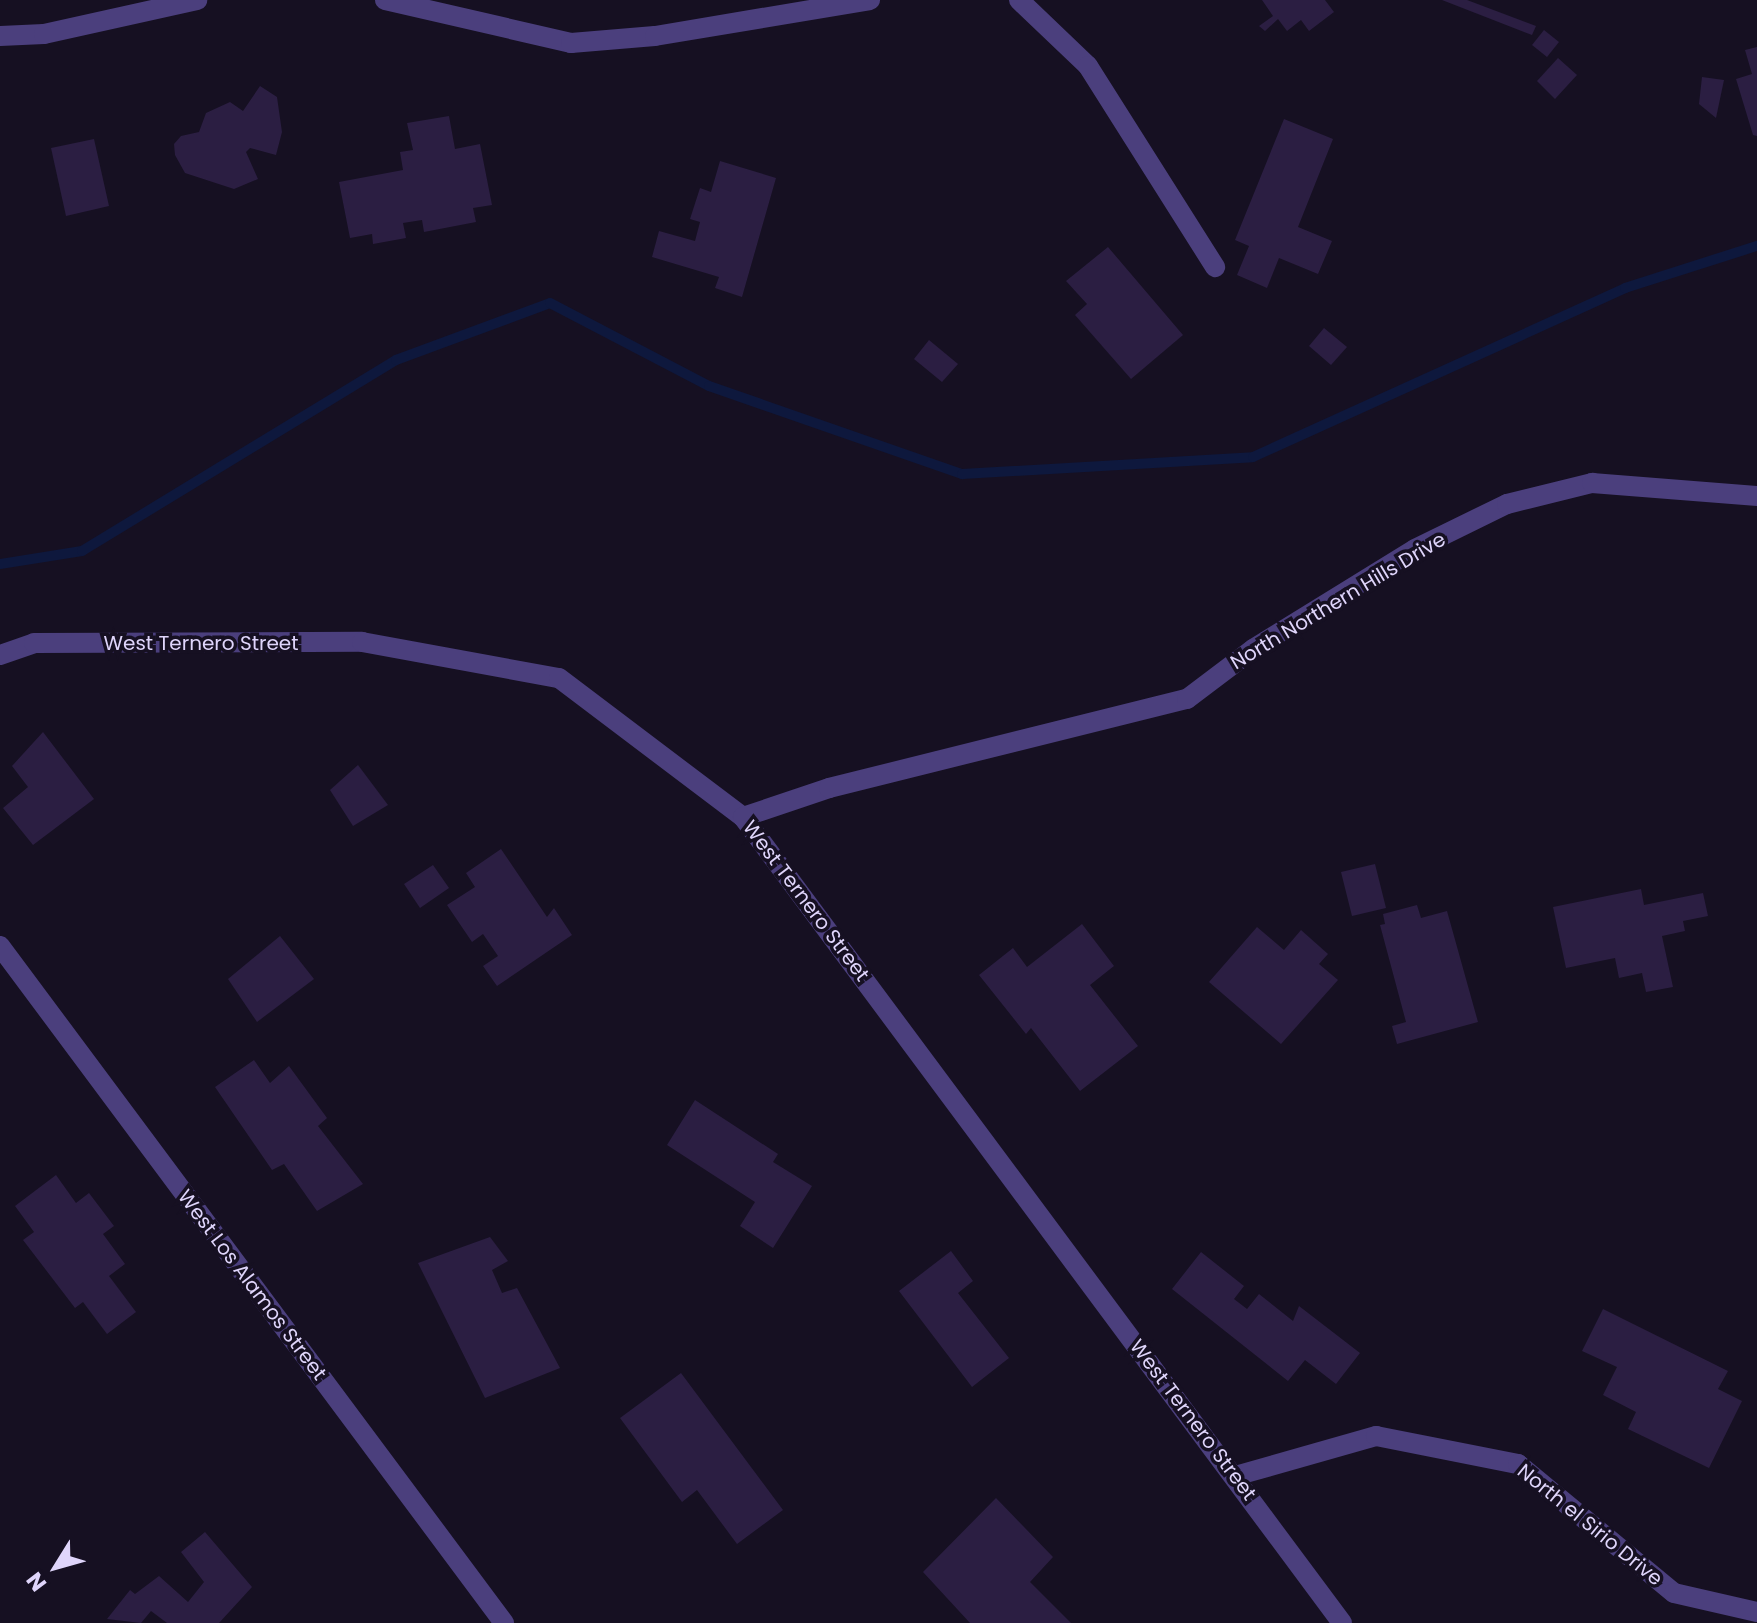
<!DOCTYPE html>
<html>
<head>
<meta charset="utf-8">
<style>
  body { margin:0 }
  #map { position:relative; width:1757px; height:1623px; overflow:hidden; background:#161022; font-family:Poppins,sans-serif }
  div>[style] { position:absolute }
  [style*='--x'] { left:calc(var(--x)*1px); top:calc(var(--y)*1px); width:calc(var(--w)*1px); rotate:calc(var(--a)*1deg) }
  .stream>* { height:10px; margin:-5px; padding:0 5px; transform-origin:5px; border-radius:5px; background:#0e183d }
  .building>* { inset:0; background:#2b1e42 }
  .street>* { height:20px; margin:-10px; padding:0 10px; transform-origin:10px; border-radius:10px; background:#4b3f7d }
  span { translate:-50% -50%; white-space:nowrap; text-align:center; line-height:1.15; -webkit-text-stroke:7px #161022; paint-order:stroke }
  .street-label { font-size:20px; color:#dfd5fb }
  .north { position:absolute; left:16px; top:1527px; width:80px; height:80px; -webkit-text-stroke:6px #161022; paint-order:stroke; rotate:233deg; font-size:22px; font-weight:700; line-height:32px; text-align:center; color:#dfd5fb }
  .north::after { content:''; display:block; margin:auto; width:28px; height:36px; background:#dfd5fb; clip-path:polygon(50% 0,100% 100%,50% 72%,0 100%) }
</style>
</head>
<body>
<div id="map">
  <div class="stream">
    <i style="--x:0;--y:564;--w:83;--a:-9"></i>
    <i style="--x:82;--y:551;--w:368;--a:-31.3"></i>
    <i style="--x:396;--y:360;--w:164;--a:-20.3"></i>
    <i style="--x:550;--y:303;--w:179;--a:27.6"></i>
    <i style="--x:709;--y:386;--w:268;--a:19.2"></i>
    <i style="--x:962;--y:474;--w:291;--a:-3.3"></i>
    <i style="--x:1253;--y:457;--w:409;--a:-24.4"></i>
    <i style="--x:1625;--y:288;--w:139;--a:-17.7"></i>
  </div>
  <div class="building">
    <i style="clip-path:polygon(1262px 0,1325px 0,1334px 12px,1309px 31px,1301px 20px,1287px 31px,1278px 19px,1265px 31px,1259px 26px,1273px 16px)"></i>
    <i style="clip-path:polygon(1442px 0,1467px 0,1536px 26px,1532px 35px)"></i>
    <i style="clip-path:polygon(1544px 30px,1559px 42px,1547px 57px,1532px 45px)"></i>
    <i style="clip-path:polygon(1757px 47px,1757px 136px,1753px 135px,1736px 79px,1752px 74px,1745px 50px)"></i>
    <i style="clip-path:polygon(1558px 58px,1577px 75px,1555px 99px,1537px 81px)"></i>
    <i style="clip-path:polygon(1702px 77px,1724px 80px,1716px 118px,1699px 104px)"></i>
    <i style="clip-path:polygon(260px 86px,277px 97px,282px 132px,276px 155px,250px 148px,246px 152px,258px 179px,234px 189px,185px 173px,175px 155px,174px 144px,181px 136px,199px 132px,206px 113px,230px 102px,243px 111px)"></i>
    <i style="clip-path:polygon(449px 116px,455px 149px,480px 144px,492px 205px,473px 208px,476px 222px,424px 232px,422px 220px,403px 223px,406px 238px,373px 244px,372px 234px,350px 238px,339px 182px,403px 170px,400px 152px,413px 150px,407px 123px)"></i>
    <i style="clip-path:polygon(1284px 119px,1333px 139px,1298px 227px,1332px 241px,1318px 274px,1279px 258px,1267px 288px,1237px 275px,1249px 246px,1235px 240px)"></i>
    <i style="clip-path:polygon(94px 139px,109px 206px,66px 216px,51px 148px)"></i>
    <i style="clip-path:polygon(720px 161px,776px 178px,742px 297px,715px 288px,719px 277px,652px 257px,659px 231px,695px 241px,700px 222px,690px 219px,700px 188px,711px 192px)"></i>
    <i style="clip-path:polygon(1108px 247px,1183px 335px,1131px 379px,1075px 315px,1087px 304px,1066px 281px)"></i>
    <i style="clip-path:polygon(1324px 328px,1347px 347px,1331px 365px,1309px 346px)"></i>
    <i style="clip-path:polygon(929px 340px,958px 364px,942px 382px,914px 359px)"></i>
    <i style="clip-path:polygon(43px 732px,94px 799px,33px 845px,3px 808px,28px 787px,12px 766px)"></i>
    <i style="clip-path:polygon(358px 765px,388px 805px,353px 826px,330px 790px)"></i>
    <i style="clip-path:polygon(501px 849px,547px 917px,554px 908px,572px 935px,497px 986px,483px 966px,498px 956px,483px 934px,472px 942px,447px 905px,475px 887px,466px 873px)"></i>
    <i style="clip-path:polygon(1375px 864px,1386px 908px,1352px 916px,1341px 872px)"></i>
    <i style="clip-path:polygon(433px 865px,449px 888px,420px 908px,404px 884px)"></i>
    <i style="clip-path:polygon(1641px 889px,1644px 905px,1703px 893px,1708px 916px,1683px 921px,1685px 931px,1662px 936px,1673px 987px,1646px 992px,1642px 973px,1619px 978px,1615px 958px,1566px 968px,1553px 907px)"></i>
    <i style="clip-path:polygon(1417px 905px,1421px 918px,1447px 911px,1478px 1022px,1397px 1044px,1392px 1026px,1406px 1022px,1380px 925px,1385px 924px,1383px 914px)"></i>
    <i style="clip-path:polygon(1082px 924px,1114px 966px,1090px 985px,1138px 1046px,1080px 1091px,1031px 1028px,1026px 1034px,979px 975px,1013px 948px,1027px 967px)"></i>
    <i style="clip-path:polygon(1257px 927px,1284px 950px,1301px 930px,1328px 954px,1319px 964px,1338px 980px,1281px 1044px,1209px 982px)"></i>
    <i style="clip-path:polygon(280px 936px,314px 979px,257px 1022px,228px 979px)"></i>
    <i style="clip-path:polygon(254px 1060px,270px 1083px,289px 1066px,327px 1118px,318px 1126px,363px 1184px,317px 1211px,284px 1164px,272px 1170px,215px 1087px)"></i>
    <i style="clip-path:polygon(695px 1100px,778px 1154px,773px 1162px,812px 1186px,773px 1248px,740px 1226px,755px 1202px,667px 1145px)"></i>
    <i style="clip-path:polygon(56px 1175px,76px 1203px,89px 1193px,114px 1226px,103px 1234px,125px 1264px,109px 1276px,136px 1312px,107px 1334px,83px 1302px,75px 1308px,23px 1240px,34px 1232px,15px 1206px)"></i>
    <i style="clip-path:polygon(490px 1237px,508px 1261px,492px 1270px,502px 1293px,517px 1288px,560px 1368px,485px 1398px,418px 1263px)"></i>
    <i style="clip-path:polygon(951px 1251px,973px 1281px,958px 1293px,1009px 1358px,972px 1387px,899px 1291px)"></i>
    <i style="clip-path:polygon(1201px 1252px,1244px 1286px,1234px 1299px,1247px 1309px,1259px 1294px,1293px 1321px,1299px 1306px,1360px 1353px,1336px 1384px,1305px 1360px,1288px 1381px,1172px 1289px)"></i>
    <i style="clip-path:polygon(1603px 1309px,1728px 1371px,1718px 1389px,1742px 1401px,1709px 1468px,1628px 1429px,1636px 1412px,1603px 1395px,1617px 1367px,1582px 1351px)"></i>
    <i style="clip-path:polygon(681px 1373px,783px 1510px,737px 1544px,697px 1490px,682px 1502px,620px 1418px)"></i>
    <i style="clip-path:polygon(996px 1498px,1053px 1557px,1030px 1582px,1071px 1623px,970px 1623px,923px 1572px)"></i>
    <i style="clip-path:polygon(205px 1532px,252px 1587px,219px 1623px,167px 1623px,151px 1611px,141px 1623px,107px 1619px,130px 1590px,135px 1594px,159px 1576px,188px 1602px,204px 1582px,181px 1552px)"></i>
  </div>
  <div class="street">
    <i style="--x:385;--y:0;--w:191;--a:13"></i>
    <i style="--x:571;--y:43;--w:84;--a:-4.8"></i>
    <i style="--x:655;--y:36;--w:218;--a:-9.5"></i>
    <i style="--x:1019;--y:0;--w:95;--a:43.7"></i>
    <i style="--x:1088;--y:66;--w:238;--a:57.7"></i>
    <i style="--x:0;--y:36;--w:44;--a:-2.6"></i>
    <i style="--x:44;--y:34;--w:157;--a:-12.5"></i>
    <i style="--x:0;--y:655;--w:36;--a:-19"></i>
    <i style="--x:34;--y:643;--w:328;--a:-0.2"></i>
    <i style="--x:362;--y:642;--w:200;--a:10.4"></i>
    <i style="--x:559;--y:678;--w:231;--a:37.1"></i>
    <i style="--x:743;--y:817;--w:1004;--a:53.38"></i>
    <i style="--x:743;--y:817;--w:91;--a:-18.6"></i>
    <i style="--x:829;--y:788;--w:369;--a:-14"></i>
    <i style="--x:1187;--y:699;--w:83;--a:-37.1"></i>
    <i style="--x:1253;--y:649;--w:190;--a:-31.7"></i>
    <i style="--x:1415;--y:549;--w:102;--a:-26.1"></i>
    <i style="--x:1507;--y:504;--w:88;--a:-13.9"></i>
    <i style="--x:1592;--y:483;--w:166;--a:4.5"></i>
    <i style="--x:0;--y:946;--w:844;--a:53.33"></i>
    <i style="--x:1235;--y:1476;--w:147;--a:-15.8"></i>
    <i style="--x:1376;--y:1436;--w:145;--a:11.2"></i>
    <i style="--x:1518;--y:1464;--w:202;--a:39.6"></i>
    <i style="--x:1674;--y:1593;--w:85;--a:12.9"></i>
  </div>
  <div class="street-label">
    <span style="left:1338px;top:601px;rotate:-31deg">North Northern Hills Drive</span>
    <span style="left:201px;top:643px">West Ternero Street</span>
    <span style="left:806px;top:901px;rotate:53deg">West Ternero Street</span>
    <span style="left:252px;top:1285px;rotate:53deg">West Los Alamos Street</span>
    <span style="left:1193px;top:1420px;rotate:53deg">West Ternero Street</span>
    <span style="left:1590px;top:1525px;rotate:39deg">North el Sirio Drive</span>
  </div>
  <div class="north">N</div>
</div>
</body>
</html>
